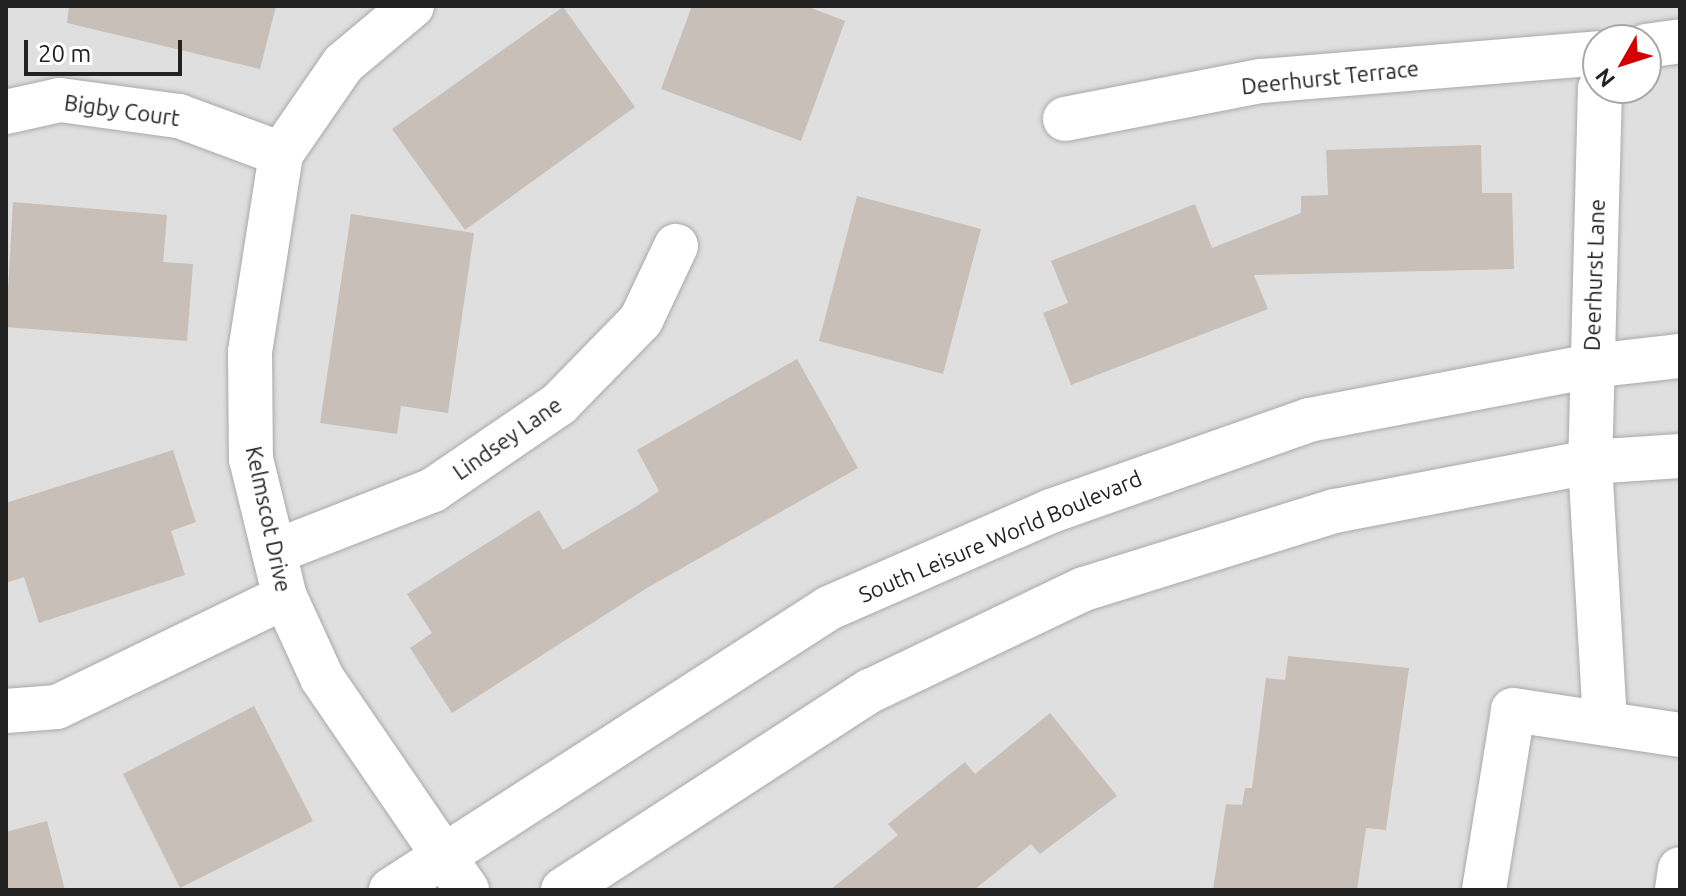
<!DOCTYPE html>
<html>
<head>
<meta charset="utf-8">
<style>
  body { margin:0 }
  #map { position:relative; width:1686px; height:896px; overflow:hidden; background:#f2efe9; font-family:Ubuntu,sans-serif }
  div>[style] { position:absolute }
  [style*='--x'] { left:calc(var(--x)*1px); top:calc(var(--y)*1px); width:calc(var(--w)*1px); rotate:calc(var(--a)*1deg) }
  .residential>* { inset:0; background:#e0dfdf }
  .building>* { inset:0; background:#c7bfb8 }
  .roads { filter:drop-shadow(0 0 2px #a9a9a9) drop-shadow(0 0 2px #a9a9a9) }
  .minor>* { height:44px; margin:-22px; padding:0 22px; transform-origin:22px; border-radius:22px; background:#fff }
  span { translate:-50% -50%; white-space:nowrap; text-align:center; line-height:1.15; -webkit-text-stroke:6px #fff; paint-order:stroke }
  .street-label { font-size:22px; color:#222 }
  .frame { position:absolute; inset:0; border:8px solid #222; pointer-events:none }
  .north { position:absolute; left:1582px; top:24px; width:80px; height:80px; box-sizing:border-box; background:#fff; border:2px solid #a7a7a7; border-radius:50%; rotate:231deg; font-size:22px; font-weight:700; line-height:32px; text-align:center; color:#222 }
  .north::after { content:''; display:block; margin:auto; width:28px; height:36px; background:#d40000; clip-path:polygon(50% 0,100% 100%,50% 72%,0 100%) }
  .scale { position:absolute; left:24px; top:40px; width:158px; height:36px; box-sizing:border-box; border:4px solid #222; border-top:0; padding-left:10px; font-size:24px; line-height:28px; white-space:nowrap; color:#222; -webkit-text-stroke:6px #fff; paint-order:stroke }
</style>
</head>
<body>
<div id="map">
  <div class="residential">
    <i style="clip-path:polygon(evenodd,6px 6px,1680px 6px,1680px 890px,6px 890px,6px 6px,1598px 40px,1646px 40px,1646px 88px,1598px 88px,1598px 40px)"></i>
  </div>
  <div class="building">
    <i style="clip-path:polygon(69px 6px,276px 6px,260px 69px,67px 23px)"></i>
    <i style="clip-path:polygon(692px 6px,806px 6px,845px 21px,801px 141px,661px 89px)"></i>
    <i style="clip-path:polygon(563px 7px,635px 107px,465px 230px,392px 129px)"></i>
    <i style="clip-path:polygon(1481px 145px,1482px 193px,1512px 193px,1514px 269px,1254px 275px,1268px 309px,1071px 385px,1043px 313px,1068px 303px,1051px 261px,1195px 204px,1212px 248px,1301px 213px,1301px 196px,1328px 195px,1326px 150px)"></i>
    <i style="clip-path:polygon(857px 196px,981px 229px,943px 374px,819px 341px)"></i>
    <i style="clip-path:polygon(13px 202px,167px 215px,163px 262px,193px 264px,187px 341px,6px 327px)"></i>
    <i style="clip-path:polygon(351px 214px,474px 233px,448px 413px,401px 406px,397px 434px,320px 423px)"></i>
    <i style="clip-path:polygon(797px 359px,858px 468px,647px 588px,452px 713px,410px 648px,432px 633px,407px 594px,539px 510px,563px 550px,637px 506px,659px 491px,637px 450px)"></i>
    <i style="clip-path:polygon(173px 450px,196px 522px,171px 531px,185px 575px,39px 623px,24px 577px,6px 583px,6px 503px)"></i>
    <i style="clip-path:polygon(1288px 656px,1409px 668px,1386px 830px,1366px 828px,1357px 890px,1213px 890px,1226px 804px,1242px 805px,1245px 788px,1252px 788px,1266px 678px,1285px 680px)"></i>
    <i style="clip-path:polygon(254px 706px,313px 821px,180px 888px,123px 774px)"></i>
    <i style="clip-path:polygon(1050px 713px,1117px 796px,1040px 854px,1031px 844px,974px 890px,830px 890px,898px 835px,888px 824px,965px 762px,975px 774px)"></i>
    <i style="clip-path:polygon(47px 821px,65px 890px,6px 890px,6px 832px)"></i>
  </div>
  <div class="roads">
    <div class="minor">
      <i style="--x:412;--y:6;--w:90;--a:140"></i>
      <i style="--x:343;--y:64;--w:109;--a:124.6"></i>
      <i style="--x:281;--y:154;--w:200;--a:98.9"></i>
      <i style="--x:250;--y:352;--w:107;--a:89.5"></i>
      <i style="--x:251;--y:459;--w:142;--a:76.2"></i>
      <i style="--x:285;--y:597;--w:89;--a:65.4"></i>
      <i style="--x:322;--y:678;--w:257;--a:55.6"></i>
      <i style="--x:1646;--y:46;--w:34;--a:-8"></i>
      <i style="--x:1600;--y:88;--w:374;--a:91.5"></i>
      <i style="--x:1590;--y:462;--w:261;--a:86.7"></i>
      <i style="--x:6;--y:112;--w:55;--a:-12.5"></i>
      <i style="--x:60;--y:100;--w:120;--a:7.7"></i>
      <i style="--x:179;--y:116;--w:109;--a:20.4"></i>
      <i style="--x:1065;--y:119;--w:200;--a:-11"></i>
      <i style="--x:1261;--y:81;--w:338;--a:-4.7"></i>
      <i style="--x:274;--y:552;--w:171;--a:-21.3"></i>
      <i style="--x:433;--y:490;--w:153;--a:-34.3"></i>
      <i style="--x:559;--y:404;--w:117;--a:-45.7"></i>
      <i style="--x:641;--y:320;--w:82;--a:-64.7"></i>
      <i style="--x:6;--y:711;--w:51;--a:-4.5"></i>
      <i style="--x:57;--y:707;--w:253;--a:-25.8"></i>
      <i style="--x:391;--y:890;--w:521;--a:-32.77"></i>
      <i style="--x:829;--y:608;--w:242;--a:-23.6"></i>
      <i style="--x:1051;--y:511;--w:274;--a:-19.4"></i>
      <i style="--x:1309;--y:420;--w:287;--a:-10.8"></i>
      <i style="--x:1591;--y:366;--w:90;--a:-6.4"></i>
      <i style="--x:563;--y:890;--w:366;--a:-33"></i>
      <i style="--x:870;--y:691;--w:237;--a:-25.5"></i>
      <i style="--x:1084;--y:589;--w:263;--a:-17.3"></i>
      <i style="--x:1335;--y:511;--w:260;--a:-10.9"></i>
      <i style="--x:1590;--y:462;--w:90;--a:-3.8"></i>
      <i style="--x:1484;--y:890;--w:182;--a:-80.8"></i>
      <i style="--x:1513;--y:710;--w:169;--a:8.5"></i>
      <i style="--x:1677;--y:890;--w:21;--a:-82"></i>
    </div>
  </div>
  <div class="street-label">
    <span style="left:1330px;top:77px;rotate:-6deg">Deerhurst Terrace</span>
    <span style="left:122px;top:110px;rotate:8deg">Bigby Court</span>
    <span style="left:1594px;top:275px;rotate:-88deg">Deerhurst Lane</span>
    <span style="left:507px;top:438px;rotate:-35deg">Lindsey Lane</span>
    <span style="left:269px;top:519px;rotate:78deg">Kelmscot Drive</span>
    <span style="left:1000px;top:536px;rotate:-23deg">South Leisure World Boulevard</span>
  </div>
  <div class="frame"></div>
  <div class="north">N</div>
  <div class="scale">20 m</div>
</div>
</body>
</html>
